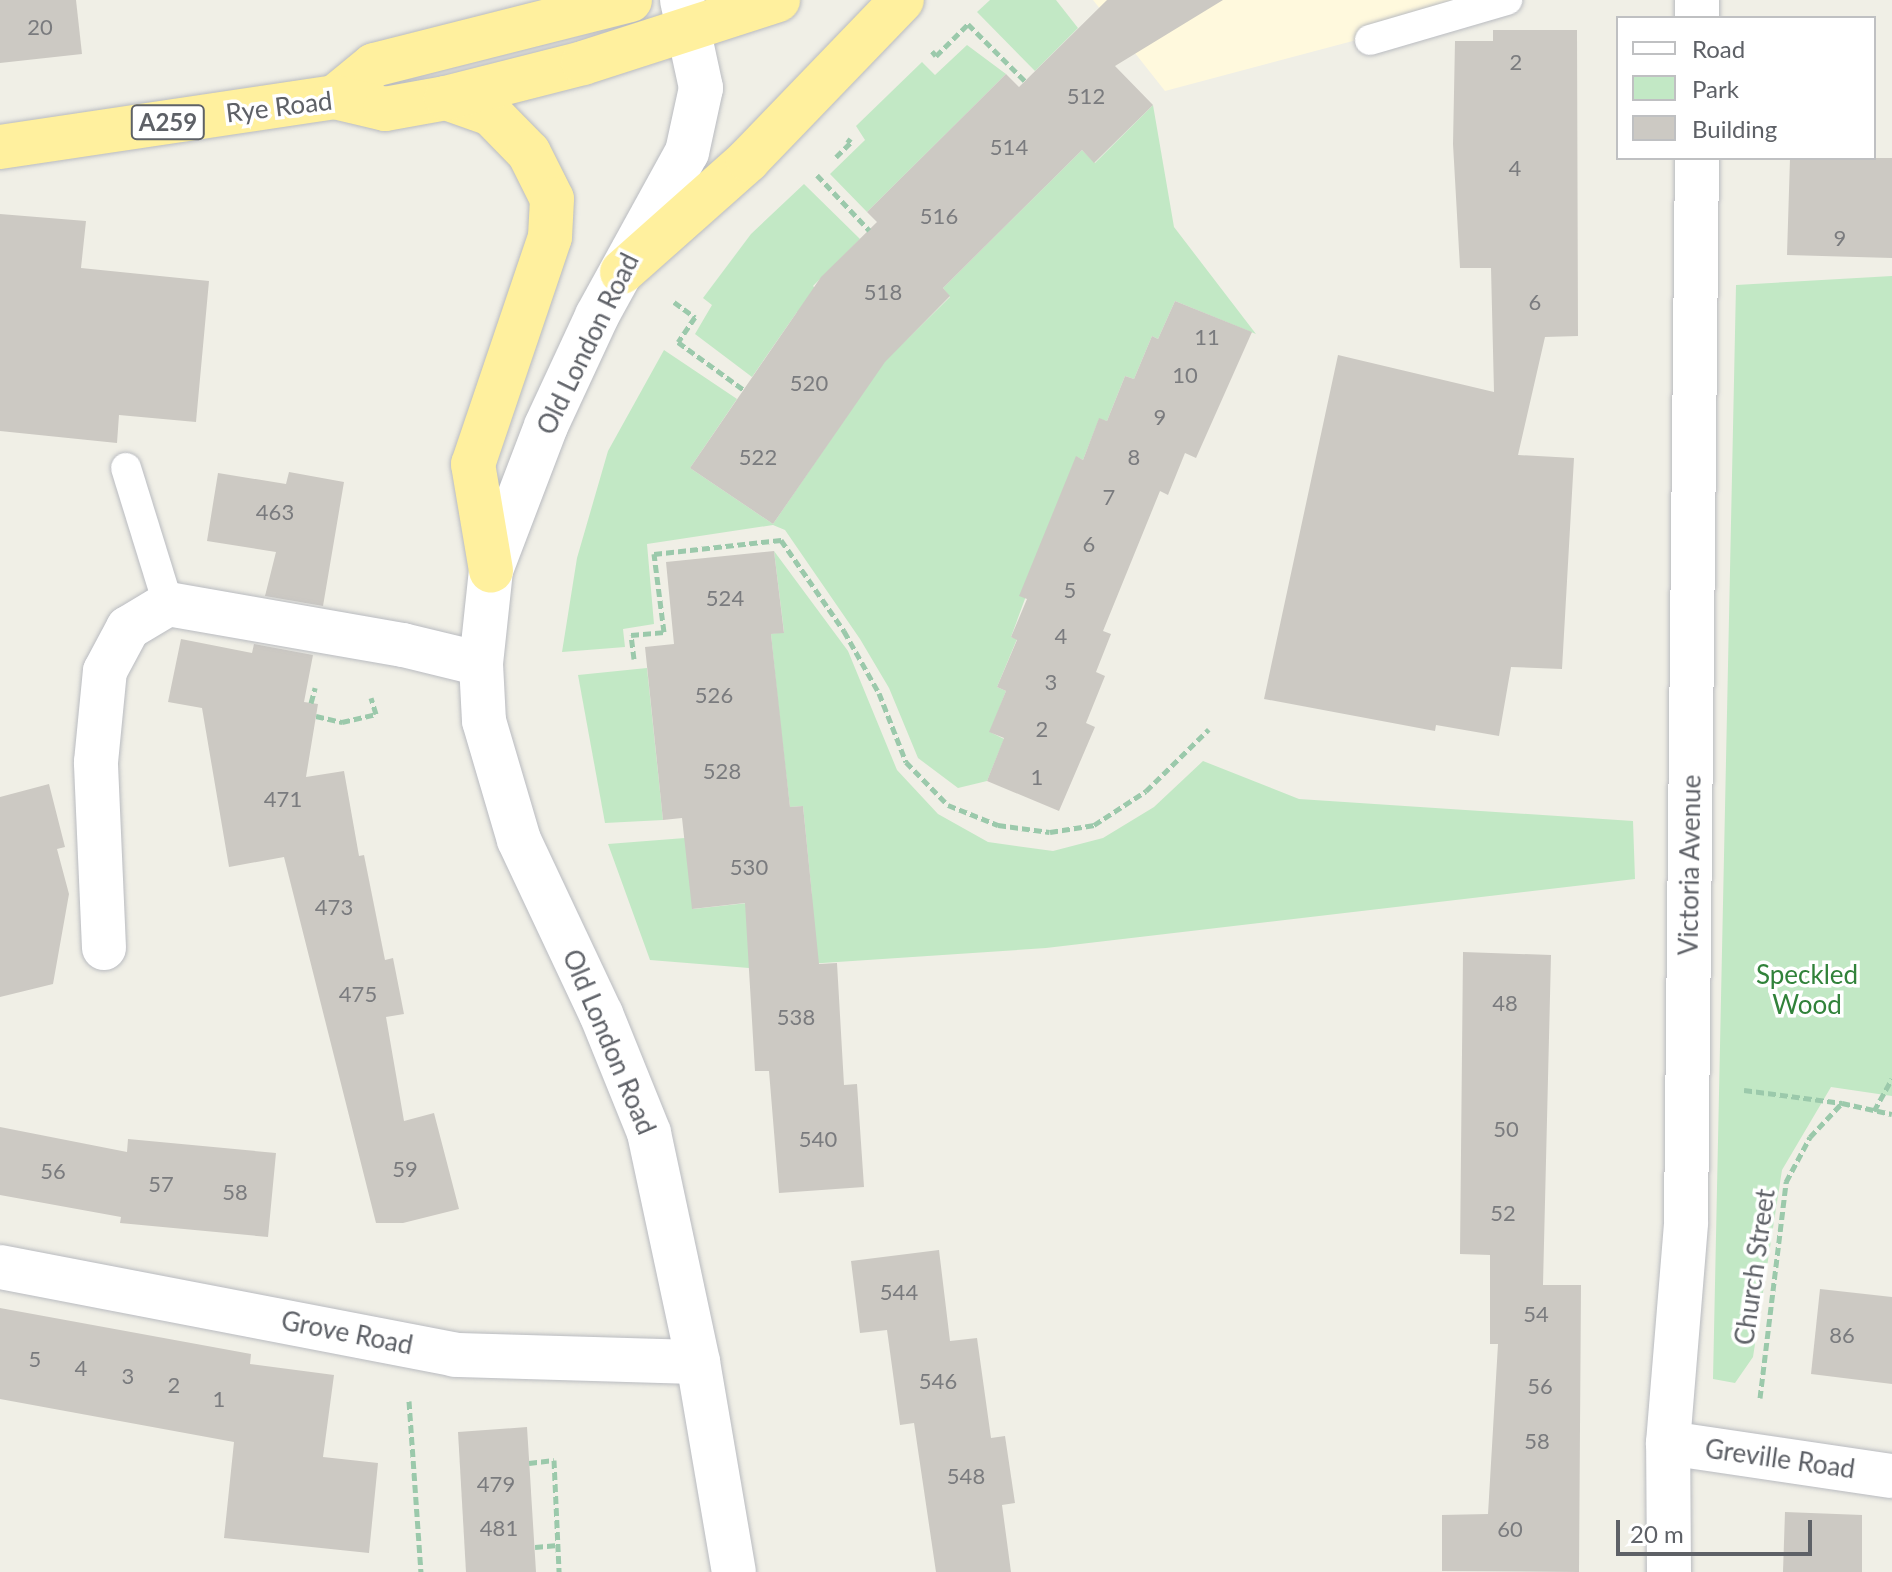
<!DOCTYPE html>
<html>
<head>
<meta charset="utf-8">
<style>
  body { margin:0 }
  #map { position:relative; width:1892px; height:1572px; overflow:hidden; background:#f0efe6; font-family:Lato,sans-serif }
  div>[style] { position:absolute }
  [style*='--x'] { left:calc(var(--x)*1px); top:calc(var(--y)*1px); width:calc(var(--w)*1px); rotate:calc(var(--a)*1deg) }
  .commercial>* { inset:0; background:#fff9dd }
  .green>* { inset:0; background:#c2e8c5 }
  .building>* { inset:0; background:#ccc9c3 }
  .path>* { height:5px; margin-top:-2.5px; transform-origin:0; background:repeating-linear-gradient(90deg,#9bc9ab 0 8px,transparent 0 12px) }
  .roads { filter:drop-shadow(0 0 2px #b9bbc0) drop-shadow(0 0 2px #b9bbc0) }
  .service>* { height:30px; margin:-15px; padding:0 15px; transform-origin:15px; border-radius:15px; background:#fff }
  .minor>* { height:44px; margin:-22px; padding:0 22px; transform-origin:22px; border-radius:22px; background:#fff }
  .secondary>* { height:44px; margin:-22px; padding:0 22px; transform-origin:22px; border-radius:22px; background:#fff }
  .trunk>* { height:44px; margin:-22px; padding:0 22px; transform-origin:22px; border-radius:22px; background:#fff09e }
  span { translate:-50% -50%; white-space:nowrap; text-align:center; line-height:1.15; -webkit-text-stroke:7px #fff; paint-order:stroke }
  .number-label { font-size:22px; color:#7a7b7e }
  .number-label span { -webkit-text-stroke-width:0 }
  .shield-label span { padding:2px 6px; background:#fff; border:2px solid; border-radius:6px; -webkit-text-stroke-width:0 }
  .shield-label { font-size:24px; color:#5e6167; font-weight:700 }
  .street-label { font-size:26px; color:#5e6167 }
  .park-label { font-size:26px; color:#31823a }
  .legend { position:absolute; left:1616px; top:16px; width:260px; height:144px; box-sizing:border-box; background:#fff; border:2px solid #bfc0c2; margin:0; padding:10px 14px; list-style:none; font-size:24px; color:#5e6167 }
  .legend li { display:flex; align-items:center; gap:16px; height:40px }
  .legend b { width:40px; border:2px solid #bfc0c2 }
  .scale { position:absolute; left:1616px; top:1520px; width:196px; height:36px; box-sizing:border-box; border:4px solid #5e6167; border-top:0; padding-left:10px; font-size:24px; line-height:28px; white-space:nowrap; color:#5e6167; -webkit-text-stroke:6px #fff; paint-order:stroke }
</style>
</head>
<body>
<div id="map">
  <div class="commercial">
    <i style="clip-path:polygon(1093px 0,1507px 0,1165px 91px)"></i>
  </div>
  <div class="green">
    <i style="clip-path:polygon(990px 0,1056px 0,1078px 28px,1035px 71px,977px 12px)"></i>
    <i style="clip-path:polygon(967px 45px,1006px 74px,867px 212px,830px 174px,865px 140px,856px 126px,922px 62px,935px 75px)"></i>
    <i style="clip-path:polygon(1153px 105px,1174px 227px,1256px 334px,1175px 301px,1158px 339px,1152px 336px,1134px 379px,1125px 376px,1107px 421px,1099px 419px,1083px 460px,1077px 457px,1011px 637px,1017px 639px,997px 687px,1006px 691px,990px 732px,1004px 739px,987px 781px,958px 788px,918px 758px,889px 688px,860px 639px,785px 530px,773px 525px,647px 544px,654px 624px,623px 629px,625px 647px,562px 652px,577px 558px,608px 451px,664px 350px,737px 399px,690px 468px,773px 524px,879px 369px,797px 312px,752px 377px,695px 334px,712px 305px,703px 298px,751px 234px,804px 184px,860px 239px,813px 286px,886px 360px,950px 297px,943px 288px,1082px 150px,1095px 163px)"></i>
    <i style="clip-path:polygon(1892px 276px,1892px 1096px,1831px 1087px,1782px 1170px,1753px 1357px,1735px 1383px,1713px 1379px,1736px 285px)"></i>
    <i style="clip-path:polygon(774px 551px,848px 651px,897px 770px,938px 814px,988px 842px,1053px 851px,1103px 838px,1154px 807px,1203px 761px,1299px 799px,1633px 821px,1635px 879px,1046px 948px,749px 968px,650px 960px,608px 844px,685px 838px,693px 909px,812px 896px,803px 806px,790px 807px,780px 722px,771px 634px,784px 632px)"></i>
    <i style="clip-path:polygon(647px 668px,663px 820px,605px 823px,578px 675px)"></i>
  </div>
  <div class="building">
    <i style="clip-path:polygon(0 0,76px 0,82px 54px,0 63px)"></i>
    <i style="clip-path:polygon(1107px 0,1223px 0,1115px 66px,1153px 105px,1094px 163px,1082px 150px,943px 288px,950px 296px,885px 362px,773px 524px,690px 468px,821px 277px,877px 222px,867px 212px,1006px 74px,1019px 87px)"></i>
    <i style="clip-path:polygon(1493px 30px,1577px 30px,1578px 336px,1545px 337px,1518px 455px,1574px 458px,1562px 669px,1511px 667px,1499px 736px,1436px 725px,1435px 731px,1264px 699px,1338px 355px,1494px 392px,1491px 268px,1460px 268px,1453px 144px,1455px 41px,1493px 41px)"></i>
    <i style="clip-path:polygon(1790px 158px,1892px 158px,1892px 258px,1787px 255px)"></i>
    <i style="clip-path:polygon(0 214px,86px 221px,81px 268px,209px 281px,196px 422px,119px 415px,117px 443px,0 431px)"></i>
    <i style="clip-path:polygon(1175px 301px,1252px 332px,1196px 458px,1185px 453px,1168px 495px,1160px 491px,1103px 631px,1111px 634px,1096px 672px,1105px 676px,1086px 723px,1095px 727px,1059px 811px,987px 781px,1004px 738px,989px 732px,1006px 691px,997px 687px,1017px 640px,1011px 637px,1027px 599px,1019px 596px,1076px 456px,1083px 460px,1099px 418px,1107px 421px,1125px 376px,1134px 379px,1152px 336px,1158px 339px)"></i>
    <i style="clip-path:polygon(289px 472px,344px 482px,323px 606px,265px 596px,276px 552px,207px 541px,218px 473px,286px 484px)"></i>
    <i style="clip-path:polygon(774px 551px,784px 633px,771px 634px,790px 807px,803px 806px,819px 964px,837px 963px,844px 1085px,857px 1084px,864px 1187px,779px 1193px,769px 1071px,755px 1071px,745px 903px,692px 909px,682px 818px,663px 820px,645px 647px,674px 644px,666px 562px)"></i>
    <i style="clip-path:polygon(181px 639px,252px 653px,254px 644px,313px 655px,304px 702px,318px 704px,306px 777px,344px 771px,359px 856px,364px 855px,385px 960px,393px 958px,404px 1014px,386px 1017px,404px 1121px,434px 1113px,459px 1209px,403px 1223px,376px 1223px,284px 857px,229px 867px,202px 708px,168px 702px)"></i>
    <i style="clip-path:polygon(49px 784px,65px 847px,57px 849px,69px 894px,53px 984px,0 997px,0 797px)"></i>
    <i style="clip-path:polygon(1463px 952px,1551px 955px,1543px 1285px,1581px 1285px,1579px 1572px,1442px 1571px,1442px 1515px,1488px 1514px,1498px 1344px,1490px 1344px,1490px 1255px,1460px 1254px)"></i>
    <i style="clip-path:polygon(0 1127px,127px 1152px,128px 1139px,276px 1153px,268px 1237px,120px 1223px,121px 1217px,0 1195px)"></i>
    <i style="clip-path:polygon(939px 1250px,950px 1341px,977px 1338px,991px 1438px,1005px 1436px,1015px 1503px,1002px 1505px,1011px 1572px,936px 1572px,914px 1423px,900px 1425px,887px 1330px,860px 1333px,851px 1261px)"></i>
    <i style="clip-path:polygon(1820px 1289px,1892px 1297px,1892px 1384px,1811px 1374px)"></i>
    <i style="clip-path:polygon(0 1308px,251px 1354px,250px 1364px,334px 1375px,323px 1457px,378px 1463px,369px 1553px,224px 1538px,234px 1442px,0 1399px)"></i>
    <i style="clip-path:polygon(527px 1427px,536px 1572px,466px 1572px,458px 1432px)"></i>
    <i style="clip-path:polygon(1785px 1512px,1862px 1515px,1862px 1572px,1783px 1572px)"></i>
  </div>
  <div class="path">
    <i style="--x:932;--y:51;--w:6;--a:51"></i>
    <i style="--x:936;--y:56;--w:45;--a:-45"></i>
    <i style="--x:968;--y:24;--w:81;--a:45"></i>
    <i style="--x:836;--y:157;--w:21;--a:-45"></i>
    <i style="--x:851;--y:142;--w:5;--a:-143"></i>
    <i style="--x:817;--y:175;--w:76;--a:46.6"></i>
    <i style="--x:674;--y:302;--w:26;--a:36"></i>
    <i style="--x:695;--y:317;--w:30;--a:124"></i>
    <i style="--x:678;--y:342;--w:82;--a:36"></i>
    <i style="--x:634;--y:659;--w:24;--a:-97"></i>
    <i style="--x:631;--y:635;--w:33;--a:-5"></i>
    <i style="--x:664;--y:632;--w:79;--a:-97.3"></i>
    <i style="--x:654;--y:554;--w:128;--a:-6.3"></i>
    <i style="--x:781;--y:540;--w:111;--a:55.3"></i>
    <i style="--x:844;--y:631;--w:71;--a:60.6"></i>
    <i style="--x:879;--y:693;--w:74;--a:68.6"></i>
    <i style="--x:906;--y:762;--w:60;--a:45.7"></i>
    <i style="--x:948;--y:805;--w:54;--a:21.8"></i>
    <i style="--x:998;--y:825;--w:52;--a:7.7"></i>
    <i style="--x:1050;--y:832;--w:45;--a:-9"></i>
    <i style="--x:1094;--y:825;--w:62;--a:-33.2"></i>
    <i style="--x:1146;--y:791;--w:88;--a:-44.5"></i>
    <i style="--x:311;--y:703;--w:16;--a:-75"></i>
    <i style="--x:316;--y:716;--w:27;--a:13"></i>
    <i style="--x:342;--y:722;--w:35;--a:-13"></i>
    <i style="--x:376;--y:714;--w:17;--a:-107"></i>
    <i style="--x:1744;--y:1090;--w:99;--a:7.6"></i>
    <i style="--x:1874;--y:1111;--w:37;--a:-61"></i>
    <i style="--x:1760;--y:1398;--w:218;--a:-83.1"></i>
    <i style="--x:1786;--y:1182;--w:51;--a:-61.9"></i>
    <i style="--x:1810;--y:1137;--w:47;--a:-46.7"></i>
    <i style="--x:1842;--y:1103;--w:51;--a:12.4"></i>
    <i style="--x:409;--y:1401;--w:171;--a:86"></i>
    <i style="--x:529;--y:1463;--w:25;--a:-7"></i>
    <i style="--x:554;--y:1460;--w:112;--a:87.4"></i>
    <i style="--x:535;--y:1547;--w:23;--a:-5"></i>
  </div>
  <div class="roads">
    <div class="service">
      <i style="--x:1370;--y:40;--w:143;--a:-16.3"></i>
      <i style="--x:126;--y:468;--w:142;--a:72.8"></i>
    </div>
    <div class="minor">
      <i style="--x:1697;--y:18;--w:18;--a:-90"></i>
      <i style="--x:104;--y:948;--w:186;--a:-92.5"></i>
      <i style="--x:96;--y:762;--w:91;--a:-84.4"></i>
      <i style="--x:105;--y:671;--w:49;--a:-61.9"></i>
      <i style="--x:128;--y:628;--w:47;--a:-31"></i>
      <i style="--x:168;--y:604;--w:239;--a:9.9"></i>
      <i style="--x:403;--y:645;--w:80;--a:13.7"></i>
      <i style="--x:0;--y:1267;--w:463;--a:10.9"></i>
      <i style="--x:455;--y:1355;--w:243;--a:1.7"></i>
      <i style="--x:1668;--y:1443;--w:226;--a:8.4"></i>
      <i style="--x:1669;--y:1572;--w:129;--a:-90.4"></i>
      <i style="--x:1668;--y:1443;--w:222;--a:-85.3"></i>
      <i style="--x:1686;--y:1222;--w:1064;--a:-89.41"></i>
    </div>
    <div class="secondary">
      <i style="--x:682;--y:0;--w:90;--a:77.8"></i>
      <i style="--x:701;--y:88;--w:66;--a:102.3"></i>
      <i style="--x:687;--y:152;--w:187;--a:118.8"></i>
      <i style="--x:597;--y:316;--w:121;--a:114.9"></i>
      <i style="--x:546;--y:426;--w:154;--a:110.9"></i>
      <i style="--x:491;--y:570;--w:95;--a:96.1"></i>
      <i style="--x:481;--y:664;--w:57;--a:87"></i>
      <i style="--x:484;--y:721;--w:124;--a:73.6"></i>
      <i style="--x:519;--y:840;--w:192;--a:64.8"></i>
      <i style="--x:601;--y:1014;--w:128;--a:68"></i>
      <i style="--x:649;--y:1133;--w:234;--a:77.9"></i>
      <i style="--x:698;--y:1362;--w:213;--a:80.3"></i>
    </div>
    <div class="trunk">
      <i style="--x:335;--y:97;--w:50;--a:-39.4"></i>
      <i style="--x:374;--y:65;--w:264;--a:-14.2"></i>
      <i style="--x:446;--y:98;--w:48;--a:19.6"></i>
      <i style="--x:491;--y:114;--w:54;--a:45.7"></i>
      <i style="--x:529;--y:153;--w:51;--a:63.4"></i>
      <i style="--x:552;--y:199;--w:38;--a:93"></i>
      <i style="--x:550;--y:237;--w:240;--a:108.7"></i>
      <i style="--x:473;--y:464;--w:108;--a:80.4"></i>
      <i style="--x:0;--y:147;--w:339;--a:-8.5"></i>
      <i style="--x:335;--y:97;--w:51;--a:13.5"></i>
      <i style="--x:385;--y:109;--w:62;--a:-10.2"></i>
      <i style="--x:446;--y:98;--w:141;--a:-14.3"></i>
      <i style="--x:583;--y:63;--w:205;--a:-17.9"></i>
      <i style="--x:622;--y:272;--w:169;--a:-41.6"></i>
      <i style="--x:748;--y:160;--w:222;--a:-46.1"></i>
    </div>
  </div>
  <div class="number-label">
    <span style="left:40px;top:27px">20</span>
    <span style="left:1516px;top:62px">2</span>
    <span style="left:1086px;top:96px">512</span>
    <span style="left:1009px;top:147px">514</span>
    <span style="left:1515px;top:168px">4</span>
    <span style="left:939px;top:216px">516</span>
    <span style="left:1840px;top:238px">9</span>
    <span style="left:883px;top:292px">518</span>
    <span style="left:1535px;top:302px">6</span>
    <span style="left:1207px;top:337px">11</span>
    <span style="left:1185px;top:375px">10</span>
    <span style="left:809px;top:383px">520</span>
    <span style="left:1160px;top:417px">9</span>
    <span style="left:758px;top:457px">522</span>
    <span style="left:1134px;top:457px">8</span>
    <span style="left:1109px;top:497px">7</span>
    <span style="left:275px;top:512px">463</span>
    <span style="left:1089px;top:544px">6</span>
    <span style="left:1070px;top:590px">5</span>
    <span style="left:725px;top:598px">524</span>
    <span style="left:1061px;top:636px">4</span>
    <span style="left:1051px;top:682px">3</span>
    <span style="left:714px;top:695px">526</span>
    <span style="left:1042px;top:729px">2</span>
    <span style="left:722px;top:771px">528</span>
    <span style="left:1037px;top:777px">1</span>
    <span style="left:283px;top:799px">471</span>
    <span style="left:749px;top:867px">530</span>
    <span style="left:334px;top:907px">473</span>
    <span style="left:358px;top:994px">475</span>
    <span style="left:1505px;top:1003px">48</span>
    <span style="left:796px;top:1017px">538</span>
    <span style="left:1506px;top:1129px">50</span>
    <span style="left:818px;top:1139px">540</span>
    <span style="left:405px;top:1169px">59</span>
    <span style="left:53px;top:1171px">56</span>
    <span style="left:161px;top:1184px">57</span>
    <span style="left:235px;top:1192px">58</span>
    <span style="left:1503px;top:1213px">52</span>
    <span style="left:899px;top:1292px">544</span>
    <span style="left:1536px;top:1314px">54</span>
    <span style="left:1842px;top:1335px">86</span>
    <span style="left:35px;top:1359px">5</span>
    <span style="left:81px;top:1368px">4</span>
    <span style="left:128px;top:1376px">3</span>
    <span style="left:938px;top:1381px">546</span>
    <span style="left:174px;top:1385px">2</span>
    <span style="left:1540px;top:1386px">56</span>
    <span style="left:219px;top:1399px">1</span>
    <span style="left:1537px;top:1441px">58</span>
    <span style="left:966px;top:1476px">548</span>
    <span style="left:496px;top:1484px">479</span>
    <span style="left:499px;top:1528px">481</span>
    <span style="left:1510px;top:1529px">60</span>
  </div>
  <div class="shield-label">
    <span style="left:168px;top:122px">A259</span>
  </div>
  <div class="street-label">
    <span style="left:279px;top:107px;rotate:-7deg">Rye Road</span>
    <span style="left:588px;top:344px;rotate:-64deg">Old London Road</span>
    <span style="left:1690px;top:865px;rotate:-89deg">Victoria Avenue</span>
    <span style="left:609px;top:1042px;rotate:67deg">Old London Road</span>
    <span style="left:1755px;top:1267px;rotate:-82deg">Church Street</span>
    <span style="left:347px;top:1333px;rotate:11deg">Grove Road</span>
    <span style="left:1780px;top:1459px;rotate:8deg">Greville Road</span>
  </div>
  <div class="park-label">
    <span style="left:1807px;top:990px">Speckled<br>Wood</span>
  </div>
  <ul class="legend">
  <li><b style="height:10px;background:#fff"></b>Road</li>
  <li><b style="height:22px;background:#c2e8c5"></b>Park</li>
  <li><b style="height:22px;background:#ccc9c3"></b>Building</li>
  </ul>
  <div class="scale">20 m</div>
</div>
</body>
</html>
